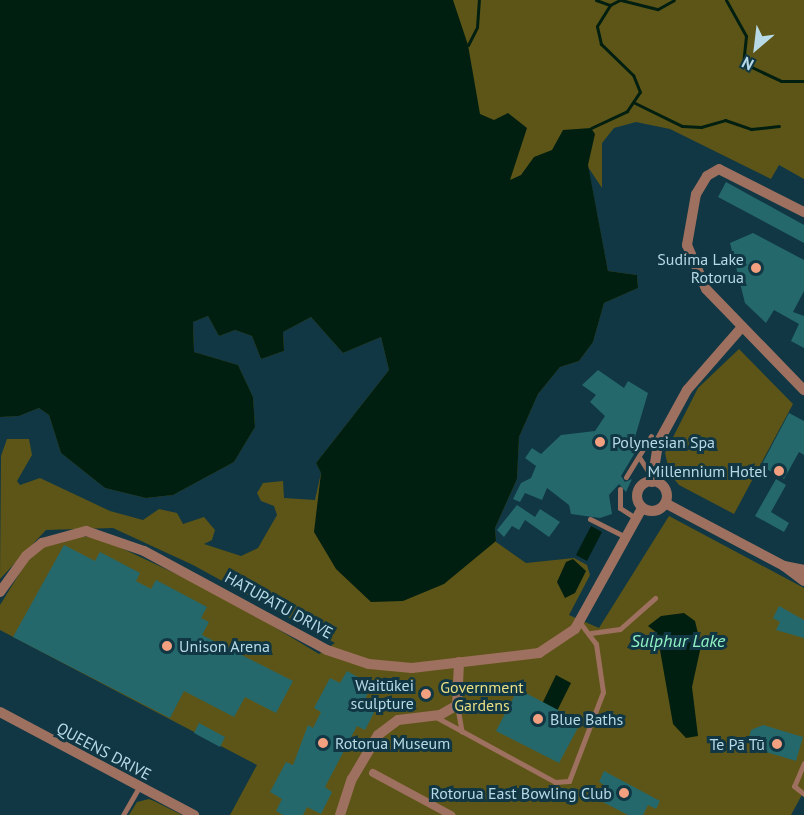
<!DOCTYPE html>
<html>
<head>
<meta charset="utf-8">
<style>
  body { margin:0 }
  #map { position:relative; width:804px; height:815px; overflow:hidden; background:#103743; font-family:"PT Sans",sans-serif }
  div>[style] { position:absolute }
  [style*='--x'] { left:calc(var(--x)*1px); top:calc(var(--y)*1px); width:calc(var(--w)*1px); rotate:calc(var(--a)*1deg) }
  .green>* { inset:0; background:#5d5517 }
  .water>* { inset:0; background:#001f11 }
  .stream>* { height:3px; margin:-1.5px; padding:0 1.5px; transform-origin:1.5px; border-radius:1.5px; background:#001f11 }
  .building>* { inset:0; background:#25686c }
  .service>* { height:5px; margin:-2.5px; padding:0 2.5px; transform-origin:2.5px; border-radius:2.5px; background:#9e705f }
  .pedestrian>* { height:8px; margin:-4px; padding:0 4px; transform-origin:4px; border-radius:4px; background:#9e705f }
  .minor>* { height:10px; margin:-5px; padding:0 5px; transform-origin:5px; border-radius:5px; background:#9e705f }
  .minor>.ring { margin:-5px; padding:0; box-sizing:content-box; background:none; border:10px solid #9e705f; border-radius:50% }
  .dots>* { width:16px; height:16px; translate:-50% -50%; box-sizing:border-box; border:3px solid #103743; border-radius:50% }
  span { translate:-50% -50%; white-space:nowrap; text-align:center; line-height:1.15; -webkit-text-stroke:6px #103743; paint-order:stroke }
  .poi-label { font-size:16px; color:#b8dae7 }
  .right { translate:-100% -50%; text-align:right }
  .left { translate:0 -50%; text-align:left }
  .street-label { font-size:16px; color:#b8dae7 }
  .park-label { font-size:16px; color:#eade84 }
  .water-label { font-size:18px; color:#91f1c3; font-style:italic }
  .north { position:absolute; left:726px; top:18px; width:60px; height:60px; -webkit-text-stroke:4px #103743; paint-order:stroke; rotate:208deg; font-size:16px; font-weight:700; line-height:24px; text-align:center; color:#b8dae7 }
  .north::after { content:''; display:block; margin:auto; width:21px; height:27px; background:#b8dae7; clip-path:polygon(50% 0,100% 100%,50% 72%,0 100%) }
</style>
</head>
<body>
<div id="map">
  <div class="green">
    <i style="clip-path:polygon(0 0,804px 0,804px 179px,779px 165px,771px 179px,670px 129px,636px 122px,614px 128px,602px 143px,602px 188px,588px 167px,608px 271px,637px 275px,638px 288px,604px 303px,593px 342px,579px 361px,560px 367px,538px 394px,519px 437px,517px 479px,495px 528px,496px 542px,526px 563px,574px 558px,587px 565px,590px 575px,569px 615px,599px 628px,669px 516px,804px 588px,804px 791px,791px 815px,230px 815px,257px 765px,0 630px,0 605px,26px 563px,49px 542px,78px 536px,100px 538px,223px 596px,319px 654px,335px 643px,193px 565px,113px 528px,46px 530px,0 579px,1px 456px,7px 439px,29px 439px,32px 455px,17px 481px,20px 485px,40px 478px,110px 511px,143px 520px,159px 509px,177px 513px,183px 524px,204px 517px,215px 530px,212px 540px,204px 544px,241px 556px,258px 548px,277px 515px,274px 506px,261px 501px,257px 493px,263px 483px,283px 481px,284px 498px,315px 500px,321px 473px,316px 463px,389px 370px,381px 337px,343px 353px,311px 317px,283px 332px,284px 351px,261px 359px,252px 336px,235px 330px,219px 336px,208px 316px,193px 322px,194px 352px,238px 365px,253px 397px,255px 427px,234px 462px,173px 495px,146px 498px,105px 488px,61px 453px,49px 415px,39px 408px,19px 416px,0 417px)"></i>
    <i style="clip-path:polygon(739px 349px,793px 404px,734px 514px,679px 485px,670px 474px,665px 453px,698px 388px)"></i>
    <i style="clip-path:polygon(149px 799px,154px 801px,182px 815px,129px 815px,137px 802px)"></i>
  </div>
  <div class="water">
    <i style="clip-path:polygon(0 0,453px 0,468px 45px,480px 114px,494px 120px,508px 113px,527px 128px,510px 180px,521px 175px,534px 157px,552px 150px,563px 130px,591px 128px,595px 134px,588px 165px,608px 271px,637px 275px,638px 288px,604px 303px,593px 342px,579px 361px,560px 367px,538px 394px,519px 437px,517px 479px,495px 528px,496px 541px,444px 584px,403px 601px,371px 602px,336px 569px,314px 532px,321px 473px,316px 463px,389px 370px,381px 337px,343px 353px,311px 317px,283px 332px,284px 351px,261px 359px,252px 336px,235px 330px,219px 336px,208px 316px,193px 322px,194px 352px,238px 365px,253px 397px,255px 427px,234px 462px,173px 495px,146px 498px,105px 488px,61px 453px,49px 415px,39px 408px,19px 416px,0 417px)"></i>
    <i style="clip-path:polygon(591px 526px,602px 532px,587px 561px,576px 555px)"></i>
    <i style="clip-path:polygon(573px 559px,586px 571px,575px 593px,565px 598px,557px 582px,566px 562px)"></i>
    <i style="clip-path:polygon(684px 613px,695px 621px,701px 646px,692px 687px,698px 736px,686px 738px,673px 724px,657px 633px,648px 626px,661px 616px)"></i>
    <i style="clip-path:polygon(556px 675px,571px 683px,557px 711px,542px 704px)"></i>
  </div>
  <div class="stream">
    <i style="--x:596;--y:0;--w:15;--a:20"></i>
    <i style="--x:610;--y:5;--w:11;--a:-27"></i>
    <i style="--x:621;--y:0;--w:38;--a:14"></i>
    <i style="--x:658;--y:9;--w:18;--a:-29"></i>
    <i style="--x:726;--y:0;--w:41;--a:60.9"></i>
    <i style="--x:746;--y:36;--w:27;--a:96"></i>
    <i style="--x:743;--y:63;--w:42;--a:25.3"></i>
    <i style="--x:781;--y:81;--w:23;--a:0"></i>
    <i style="--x:468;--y:45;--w:20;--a:-63"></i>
    <i style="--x:477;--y:27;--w:27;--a:-86"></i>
    <i style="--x:635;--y:103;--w:52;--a:26.1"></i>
    <i style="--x:682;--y:126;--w:19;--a:3"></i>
    <i style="--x:701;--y:127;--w:25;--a:-16"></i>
    <i style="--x:725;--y:120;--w:28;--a:19"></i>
    <i style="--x:751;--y:129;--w:28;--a:-6"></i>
    <i style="--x:591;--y:128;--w:40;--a:-25"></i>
    <i style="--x:627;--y:111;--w:23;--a:-56"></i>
    <i style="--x:640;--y:92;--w:18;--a:-112"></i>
    <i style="--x:633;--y:75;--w:45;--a:-135.9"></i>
    <i style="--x:601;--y:44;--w:18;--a:-103"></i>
    <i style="--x:597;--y:26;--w:25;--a:-58"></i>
  </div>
  <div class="building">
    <i style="clip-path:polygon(726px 182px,804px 225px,804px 243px,718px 197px)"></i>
    <i style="clip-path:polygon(753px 233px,804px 260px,804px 291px,793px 312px,804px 316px,804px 348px,791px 341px,799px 324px,774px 310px,766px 323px,745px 303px,730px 243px)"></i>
    <i style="clip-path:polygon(598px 370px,624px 388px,628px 381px,648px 393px,635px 437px,642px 441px,621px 476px,625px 482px,632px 479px,626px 492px,619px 484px,609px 495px,612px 514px,600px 518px,571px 514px,569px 505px,547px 488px,542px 500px,525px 493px,520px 502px,513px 499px,521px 483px,531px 478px,536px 466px,525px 458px,532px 448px,541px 454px,561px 435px,595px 431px,605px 416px,590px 402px,596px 395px,582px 385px)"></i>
    <i style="clip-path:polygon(789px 413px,804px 421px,804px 455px,799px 452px,784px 479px,761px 466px)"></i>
    <i style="clip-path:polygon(776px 479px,786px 485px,771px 512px,789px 523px,784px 532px,755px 516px)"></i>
    <i style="clip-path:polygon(517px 505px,535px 517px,540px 509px,560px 522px,549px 537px,525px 520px,519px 530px,512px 526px,504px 537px,497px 530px)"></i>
    <i style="clip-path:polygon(64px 545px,95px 561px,100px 552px,140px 573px,136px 581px,151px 589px,156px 580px,207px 607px,201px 618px,209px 622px,202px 635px,293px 681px,276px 713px,245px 697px,234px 717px,184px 691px,170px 718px,13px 637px)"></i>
    <i style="clip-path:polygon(779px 606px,804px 620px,804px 638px,776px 630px,780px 622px,773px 618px)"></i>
    <i style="clip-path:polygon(347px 671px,372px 685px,364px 701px,377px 707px,365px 730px,357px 726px,325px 787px,332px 792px,321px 814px,307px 807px,303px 815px,283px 815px,276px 811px,282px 799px,270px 792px,286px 762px,293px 765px,308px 725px,313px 728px,321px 712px,314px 708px,330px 678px,340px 683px)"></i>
    <i style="clip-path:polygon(518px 689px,581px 722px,559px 763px,496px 731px)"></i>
    <i style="clip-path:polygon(199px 723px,225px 737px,220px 747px,194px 733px)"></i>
    <i style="clip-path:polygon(763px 725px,803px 737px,796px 761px,756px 749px,749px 738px,751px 730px)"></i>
    <i style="clip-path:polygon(604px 771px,660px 801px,656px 809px,648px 805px,643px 815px,628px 815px,599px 800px,606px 786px,599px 782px)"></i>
  </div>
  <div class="service">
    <i style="--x:639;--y:457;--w:20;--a:57"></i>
    <i style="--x:626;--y:477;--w:48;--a:-58.6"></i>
    <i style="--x:620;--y:489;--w:19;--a:90"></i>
    <i style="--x:620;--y:508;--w:20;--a:33"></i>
    <i style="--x:590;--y:519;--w:40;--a:26.6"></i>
    <i style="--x:591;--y:633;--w:29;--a:-8"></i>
    <i style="--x:620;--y:629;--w:47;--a:-41.5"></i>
    <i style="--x:457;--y:705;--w:27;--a:80"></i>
    <i style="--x:436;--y:717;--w:136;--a:28.6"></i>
    <i style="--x:555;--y:782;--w:14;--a:-4"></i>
    <i style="--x:569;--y:781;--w:95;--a:-69.1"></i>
    <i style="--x:603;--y:692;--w:49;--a:-98.3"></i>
    <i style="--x:596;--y:644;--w:26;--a:-127"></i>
    <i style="--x:804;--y:763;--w:25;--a:113"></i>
    <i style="--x:794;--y:786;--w:13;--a:39"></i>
    <i style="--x:123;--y:815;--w:34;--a:-60"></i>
  </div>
  <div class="pedestrian">
    <i style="--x:373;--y:773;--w:89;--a:28.3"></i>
  </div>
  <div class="minor">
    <i style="--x:804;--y:212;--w:95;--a:-153.2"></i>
    <i style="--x:719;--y:169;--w:14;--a:150"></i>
    <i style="--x:707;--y:176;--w:21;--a:121"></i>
    <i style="--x:696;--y:194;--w:52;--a:100"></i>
    <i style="--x:687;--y:245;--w:48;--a:66.6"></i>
    <i style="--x:706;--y:289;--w:141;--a:45.9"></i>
    <i class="ring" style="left:637px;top:481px;width:20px;height:20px"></i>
    <i style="--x:652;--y:482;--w:39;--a:-81"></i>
    <i style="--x:658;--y:443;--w:60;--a:-61.3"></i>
    <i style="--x:687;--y:390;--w:82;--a:-48.9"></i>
    <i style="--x:665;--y:503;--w:135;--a:27.9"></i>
    <i style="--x:784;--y:566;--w:25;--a:37"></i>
    <i style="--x:784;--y:566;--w:20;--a:11"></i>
    <i style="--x:0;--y:592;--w:44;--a:-54.2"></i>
    <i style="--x:26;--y:556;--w:21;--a:-39"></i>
    <i style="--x:42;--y:543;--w:46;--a:-15.3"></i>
    <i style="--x:86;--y:531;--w:61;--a:19"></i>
    <i style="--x:144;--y:551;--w:208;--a:28.4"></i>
    <i style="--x:327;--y:650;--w:44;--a:18.4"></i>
    <i style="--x:369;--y:664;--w:43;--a:5.3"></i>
    <i style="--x:412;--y:668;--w:128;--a:-6.7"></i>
    <i style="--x:539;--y:653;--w:43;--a:-33.7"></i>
    <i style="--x:575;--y:629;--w:138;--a:-61"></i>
    <i style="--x:0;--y:712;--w:220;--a:28"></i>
    <i style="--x:340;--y:815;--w:38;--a:-72"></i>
    <i style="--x:352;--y:779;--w:51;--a:-59.4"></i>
    <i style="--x:378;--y:735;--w:25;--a:-37"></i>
    <i style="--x:398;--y:720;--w:42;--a:-6.8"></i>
    <i style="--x:440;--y:715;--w:20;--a:-30"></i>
    <i style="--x:457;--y:705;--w:43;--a:-87.3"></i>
  </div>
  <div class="dots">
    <i style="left:756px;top:268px;background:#f2a080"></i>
    <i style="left:600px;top:442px;background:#f2a080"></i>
    <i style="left:779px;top:471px;background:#f2a080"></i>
    <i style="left:167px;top:646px;background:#f2a080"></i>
    <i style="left:426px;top:694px;background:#f2a080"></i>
    <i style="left:538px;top:719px;background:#f2a080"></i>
    <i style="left:323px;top:743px;background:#f2a080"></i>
    <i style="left:777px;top:744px;background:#f2a080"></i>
    <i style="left:624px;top:793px;background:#f2a080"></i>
  </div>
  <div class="poi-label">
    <span class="right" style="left:744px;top:268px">Sudima Lake<br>Rotorua</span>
    <span class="left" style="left:612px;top:442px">Polynesian Spa</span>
    <span class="right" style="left:767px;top:471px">Millennium Hotel</span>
    <span class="left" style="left:179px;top:646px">Unison Arena</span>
    <span class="right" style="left:414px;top:694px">Waitūkei<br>sculpture</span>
    <span class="left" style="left:550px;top:719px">Blue Baths</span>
    <span class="left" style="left:335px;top:743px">Rotorua Museum</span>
    <span class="right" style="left:765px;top:744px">Te Pā Tū</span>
    <span class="right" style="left:612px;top:793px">Rotorua East Bowling Club</span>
  </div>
  <div class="street-label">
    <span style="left:279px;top:605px;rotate:29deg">HATUPATU DRIVE</span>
    <span style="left:104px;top:751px;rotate:28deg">QUEENS DRIVE</span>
  </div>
  <div class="park-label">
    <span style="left:482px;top:696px">Government<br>Gardens</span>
  </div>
  <div class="water-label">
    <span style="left:678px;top:641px">Sulphur Lake</span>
  </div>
  <div class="north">N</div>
</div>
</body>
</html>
